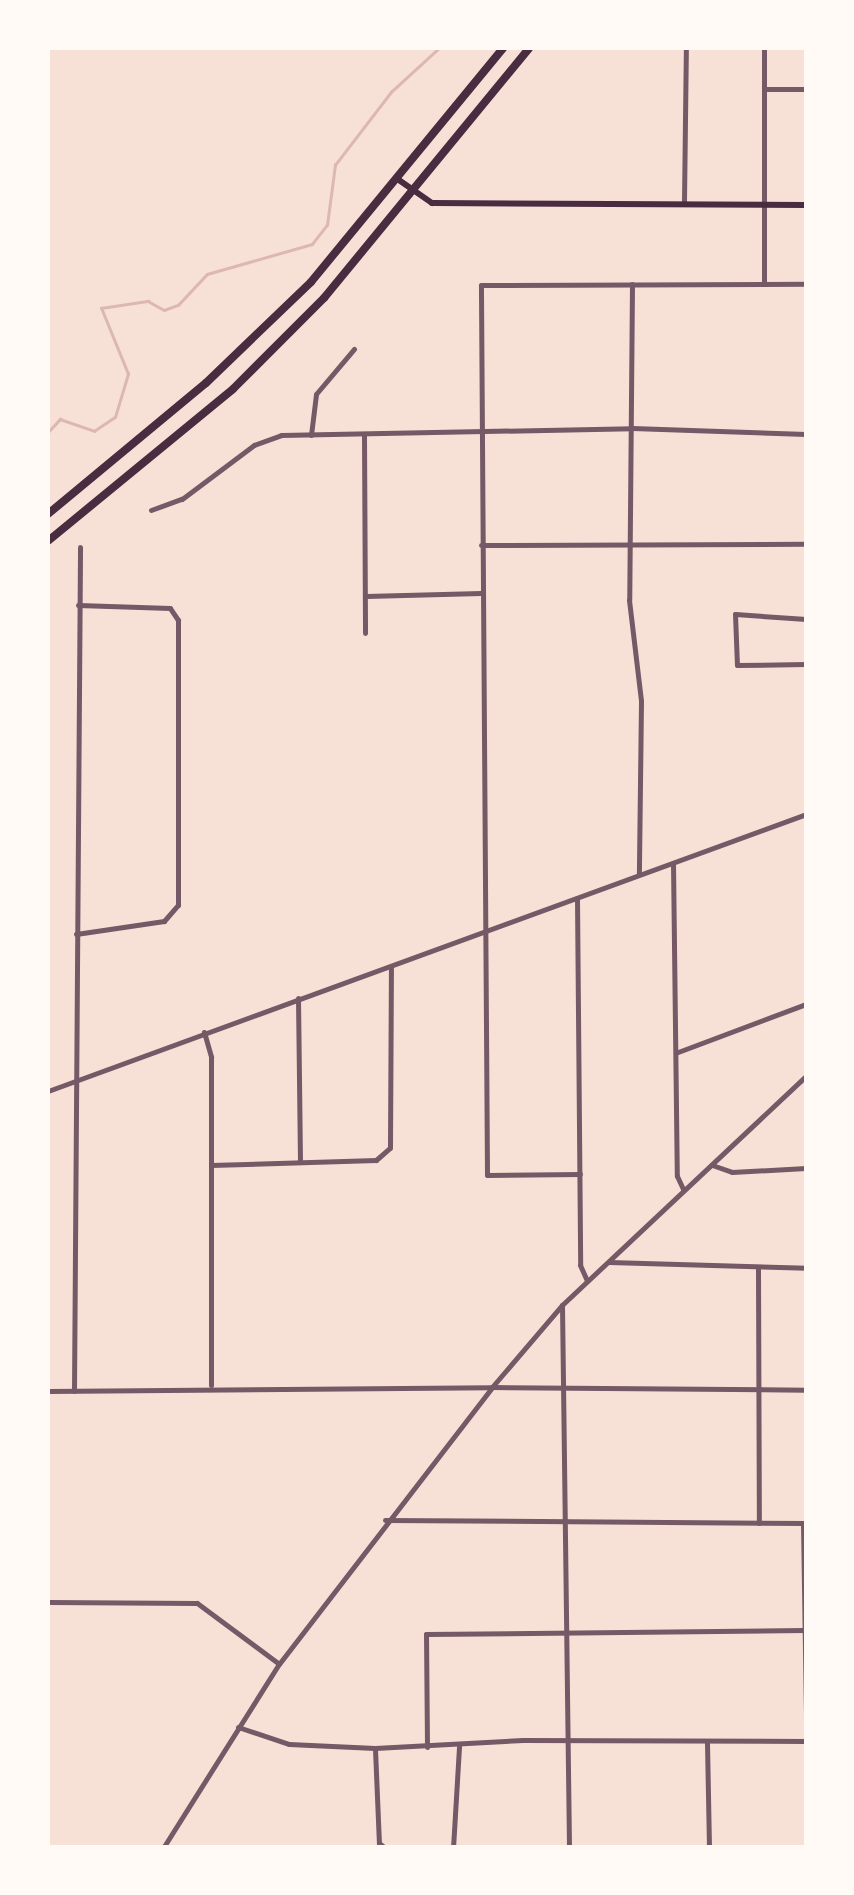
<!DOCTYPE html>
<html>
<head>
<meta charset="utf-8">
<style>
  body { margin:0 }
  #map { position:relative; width:854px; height:1895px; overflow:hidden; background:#f7e1d7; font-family:Figtree,sans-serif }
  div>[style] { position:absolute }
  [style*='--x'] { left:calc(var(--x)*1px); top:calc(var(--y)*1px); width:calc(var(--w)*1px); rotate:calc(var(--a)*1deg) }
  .stream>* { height:2.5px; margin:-1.25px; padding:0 1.25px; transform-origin:1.25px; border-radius:1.25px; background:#dcb8b0 }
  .minor>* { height:5px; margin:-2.5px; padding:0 2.5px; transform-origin:2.5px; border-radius:2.5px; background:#755966 }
  .tertiary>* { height:5px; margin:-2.5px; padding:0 2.5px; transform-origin:2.5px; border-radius:2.5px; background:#755966 }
  .secondary>* { height:6px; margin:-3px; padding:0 3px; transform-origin:3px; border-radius:3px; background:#4a2c40 }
  .trunk>* { height:8px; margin:-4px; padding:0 4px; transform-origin:4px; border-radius:4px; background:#4a2c40 }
  span { translate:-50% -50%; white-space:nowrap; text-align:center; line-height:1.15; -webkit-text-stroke:10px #fffaf5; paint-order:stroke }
  .frame { position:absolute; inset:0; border:50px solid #fffaf5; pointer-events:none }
</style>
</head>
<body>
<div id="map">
  <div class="stream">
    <i style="--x:48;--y:432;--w:18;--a:-47"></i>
    <i style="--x:60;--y:419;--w:36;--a:19"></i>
    <i style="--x:94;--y:431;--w:25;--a:-34"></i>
    <i style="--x:115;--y:417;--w:45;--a:-73.2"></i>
    <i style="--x:128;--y:374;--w:71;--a:-112.2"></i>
    <i style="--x:101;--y:308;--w:48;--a:-8.5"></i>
    <i style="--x:148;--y:301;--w:18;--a:29"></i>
    <i style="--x:164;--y:310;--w:15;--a:-20"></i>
    <i style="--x:178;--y:305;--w:42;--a:-46.9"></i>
    <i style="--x:207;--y:274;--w:109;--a:-15.9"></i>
    <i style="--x:312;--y:244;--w:24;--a:-52"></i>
    <i style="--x:327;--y:225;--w:61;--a:-82.4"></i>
    <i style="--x:335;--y:165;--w:92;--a:-52.5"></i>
    <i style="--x:391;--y:92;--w:65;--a:-42.5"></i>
  </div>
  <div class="minor">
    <i style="--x:764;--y:48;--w:236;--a:90"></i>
    <i style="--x:765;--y:89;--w:41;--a:0"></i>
    <i style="--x:684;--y:202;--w:154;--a:-89.3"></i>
    <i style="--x:632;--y:284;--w:316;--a:90.5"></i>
    <i style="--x:629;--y:600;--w:102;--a:83.2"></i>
    <i style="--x:641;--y:701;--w:173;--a:90.7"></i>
    <i style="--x:311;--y:435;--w:41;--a:-83"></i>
    <i style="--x:316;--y:394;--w:59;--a:-49.8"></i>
    <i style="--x:364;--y:435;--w:198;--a:89.7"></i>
    <i style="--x:151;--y:510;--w:33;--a:-20"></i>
    <i style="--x:182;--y:499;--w:90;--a:-36.9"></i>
    <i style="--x:254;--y:445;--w:29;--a:-20"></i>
    <i style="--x:281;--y:435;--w:351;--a:-1.1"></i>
    <i style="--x:632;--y:428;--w:174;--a:2"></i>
    <i style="--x:481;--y:545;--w:325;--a:-0.2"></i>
    <i style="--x:366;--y:596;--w:115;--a:-1.5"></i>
    <i style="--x:806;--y:619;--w:71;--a:-176"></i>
    <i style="--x:735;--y:614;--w:51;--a:87.8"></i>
    <i style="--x:737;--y:665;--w:69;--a:-0.8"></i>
    <i style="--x:673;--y:863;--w:313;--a:89.3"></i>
    <i style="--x:677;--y:1176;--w:14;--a:65"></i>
    <i style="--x:577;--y:898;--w:367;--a:89.5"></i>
    <i style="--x:580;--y:1265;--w:17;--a:66"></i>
    <i style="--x:76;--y:934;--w:89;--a:-8.4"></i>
    <i style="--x:164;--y:921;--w:21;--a:-49"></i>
    <i style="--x:178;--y:905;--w:285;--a:-90"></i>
    <i style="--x:178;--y:620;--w:14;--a:-124"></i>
    <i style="--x:170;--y:608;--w:92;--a:-178.1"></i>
    <i style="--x:298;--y:998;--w:162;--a:89.3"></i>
    <i style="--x:204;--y:1032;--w:26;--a:74"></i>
    <i style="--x:211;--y:1057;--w:328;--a:90"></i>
    <i style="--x:678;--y:1052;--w:137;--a:-20.6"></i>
    <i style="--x:211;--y:1165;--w:165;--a:-1.7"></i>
    <i style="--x:376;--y:1160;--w:18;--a:-41"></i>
    <i style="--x:390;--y:1148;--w:182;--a:-89.7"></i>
    <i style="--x:712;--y:1165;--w:21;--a:19"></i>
    <i style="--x:732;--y:1172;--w:74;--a:-3.1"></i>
    <i style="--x:580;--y:1174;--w:93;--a:179.4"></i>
    <i style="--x:487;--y:1175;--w:890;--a:-90.39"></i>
    <i style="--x:481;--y:285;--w:325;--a:-0.2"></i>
    <i style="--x:609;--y:1262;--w:197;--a:1.7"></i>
    <i style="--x:758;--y:1269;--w:254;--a:89.8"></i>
    <i style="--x:562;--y:1305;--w:543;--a:89.26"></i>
    <i style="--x:48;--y:1391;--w:444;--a:-0.5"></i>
    <i style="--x:74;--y:1391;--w:844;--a:-89.59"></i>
    <i style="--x:385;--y:1520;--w:421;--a:0.4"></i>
    <i style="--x:803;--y:1523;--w:196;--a:89.1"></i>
    <i style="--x:48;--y:1602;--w:149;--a:0.4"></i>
    <i style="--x:197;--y:1603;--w:102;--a:36.6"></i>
    <i style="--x:238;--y:1727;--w:54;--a:18.4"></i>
    <i style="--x:289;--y:1744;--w:86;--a:2.7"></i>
    <i style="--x:375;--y:1748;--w:148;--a:-3.1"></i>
    <i style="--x:523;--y:1740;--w:283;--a:0.2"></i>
    <i style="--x:707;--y:1743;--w:105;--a:88.9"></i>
    <i style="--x:427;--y:1747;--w:113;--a:-90.5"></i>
    <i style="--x:426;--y:1634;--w:378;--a:-0.6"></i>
    <i style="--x:375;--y:1749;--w:94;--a:87.6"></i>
    <i style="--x:379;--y:1843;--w:8;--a:40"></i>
    <i style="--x:453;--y:1848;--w:102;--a:-86.6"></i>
  </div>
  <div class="tertiary">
    <i style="--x:48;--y:1091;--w:807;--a:-20.07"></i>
    <i style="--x:492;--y:1387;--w:314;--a:0.5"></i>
    <i style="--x:163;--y:1848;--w:218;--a:-57.8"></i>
    <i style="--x:279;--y:1664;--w:349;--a:-52.4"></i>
    <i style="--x:492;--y:1387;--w:108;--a:-49.5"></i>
    <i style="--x:562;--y:1305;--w:335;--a:-43.2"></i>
  </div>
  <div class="secondary">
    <i style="--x:396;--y:178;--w:44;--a:34.8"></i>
    <i style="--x:432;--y:203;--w:374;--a:0.3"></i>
  </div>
  <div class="trunk">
    <i style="--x:48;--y:514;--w:205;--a:-39.7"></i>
    <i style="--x:206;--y:383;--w:146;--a:-43.9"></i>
    <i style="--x:311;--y:282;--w:303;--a:-50.6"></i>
    <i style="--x:48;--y:541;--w:239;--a:-39.4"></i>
    <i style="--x:233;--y:389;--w:129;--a:-45"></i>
    <i style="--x:324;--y:298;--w:323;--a:-50.6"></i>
  </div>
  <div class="frame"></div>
</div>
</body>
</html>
